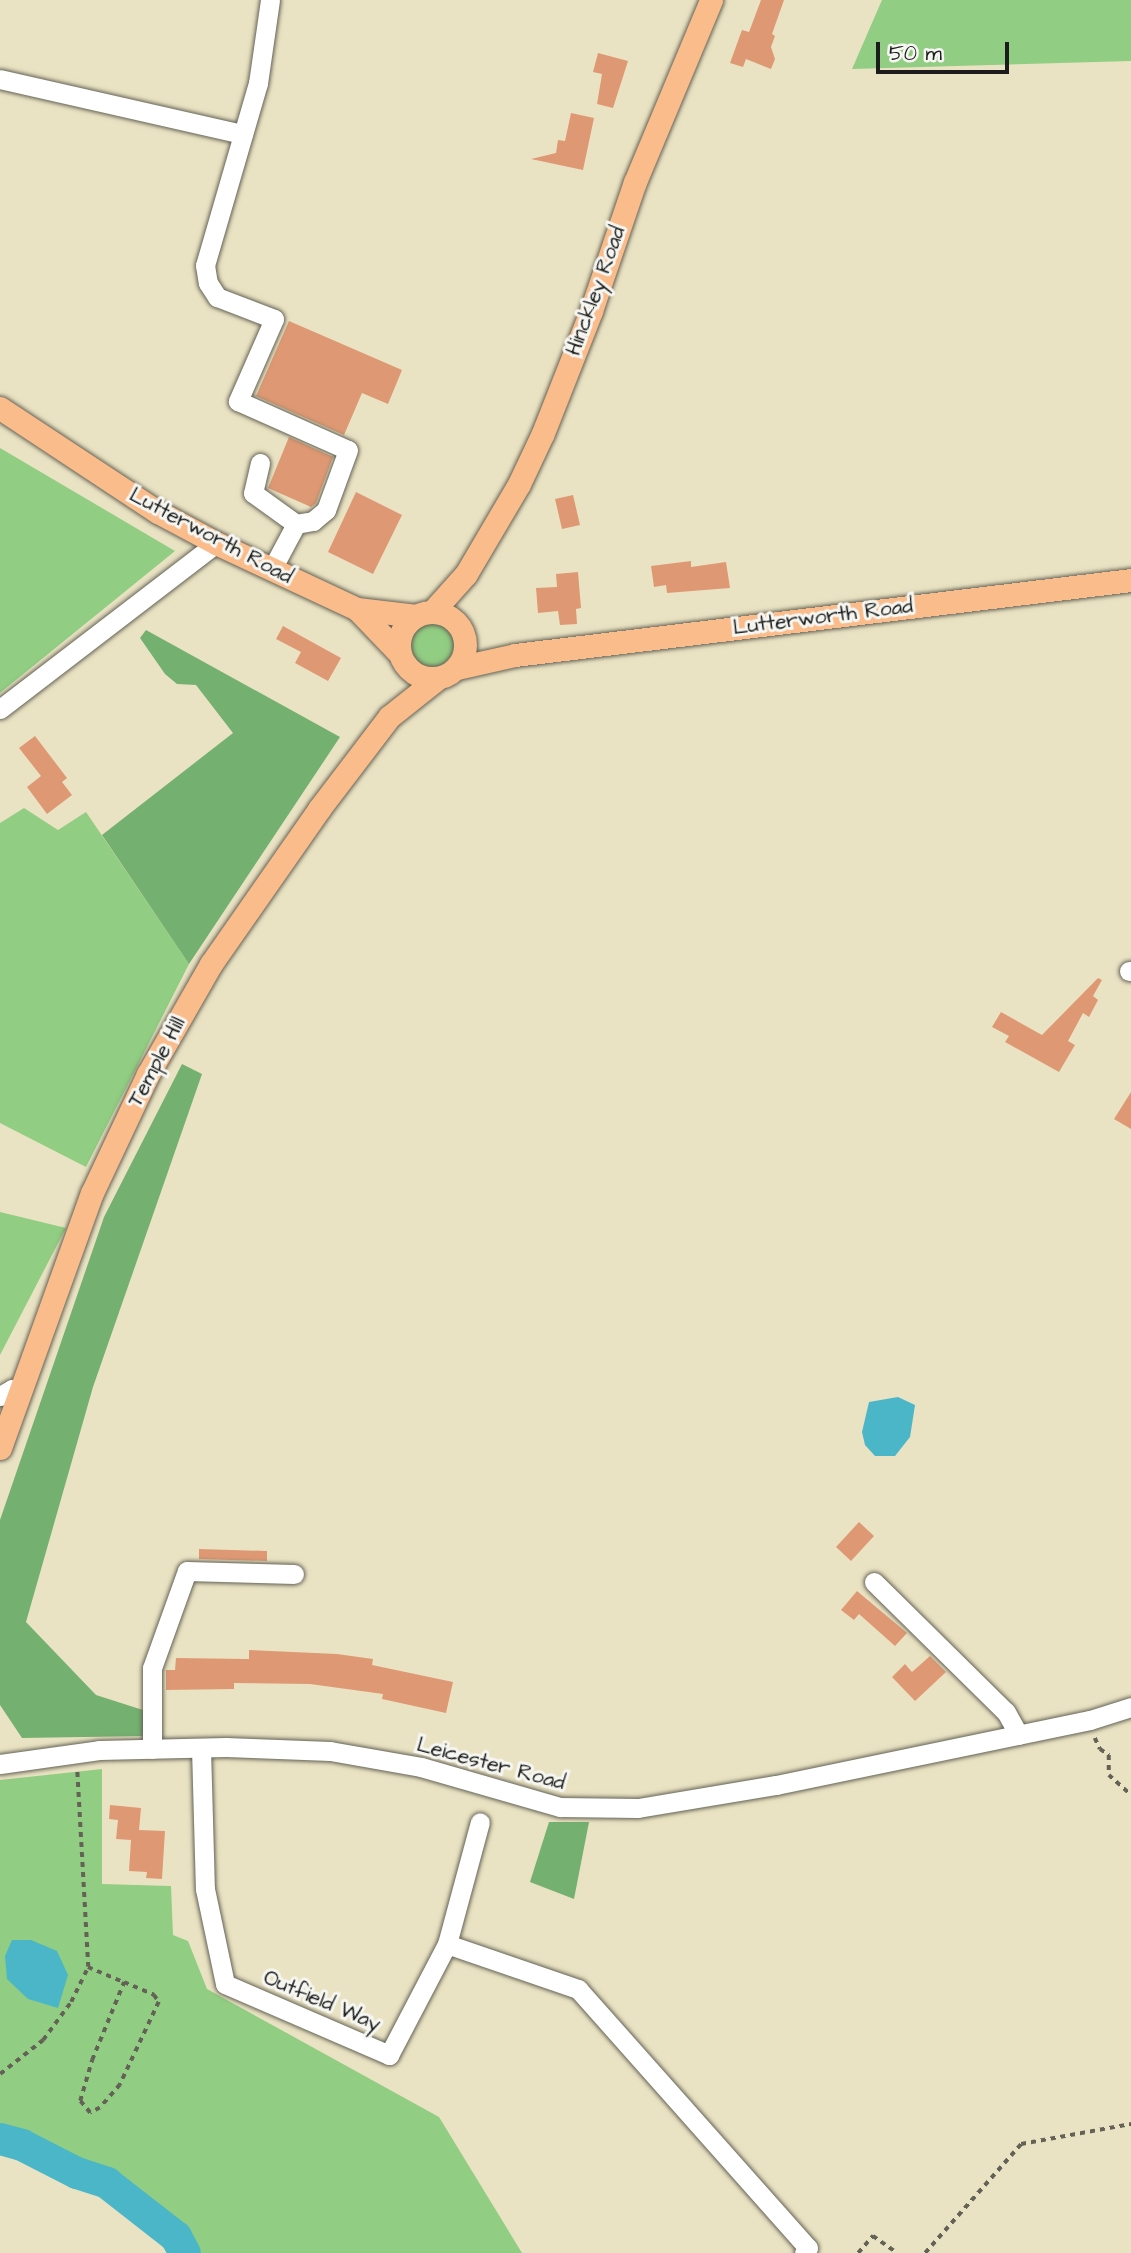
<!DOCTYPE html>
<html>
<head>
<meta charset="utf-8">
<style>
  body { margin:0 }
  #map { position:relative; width:1131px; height:2253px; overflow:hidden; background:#eae3c3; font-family:"Architects Daughter",sans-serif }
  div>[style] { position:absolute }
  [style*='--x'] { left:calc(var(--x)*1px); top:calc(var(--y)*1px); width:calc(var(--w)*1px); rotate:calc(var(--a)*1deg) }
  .green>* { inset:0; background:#91cd82 }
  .round { border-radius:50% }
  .forest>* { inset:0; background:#74b070 }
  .water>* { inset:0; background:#4bb6c8 }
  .river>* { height:32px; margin:-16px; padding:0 16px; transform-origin:16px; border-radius:16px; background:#4bb6c8 }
  .building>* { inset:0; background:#de9974 }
  .path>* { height:3.5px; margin-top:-1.75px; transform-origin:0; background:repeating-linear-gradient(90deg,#646256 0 5px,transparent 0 10px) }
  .roads { filter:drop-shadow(0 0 2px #646256) drop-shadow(0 0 2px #646256) }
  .minor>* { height:19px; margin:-9.5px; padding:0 9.5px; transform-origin:9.5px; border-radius:9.5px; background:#fff }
  .major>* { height:23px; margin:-11.5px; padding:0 11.5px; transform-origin:11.5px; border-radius:11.5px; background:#f9bc8a }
  .major>.ring { margin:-11.5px; padding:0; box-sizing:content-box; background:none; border:23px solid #f9bc8a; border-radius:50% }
  span { translate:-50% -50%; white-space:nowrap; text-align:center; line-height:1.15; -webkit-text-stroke:6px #f6f6f2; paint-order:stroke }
  .street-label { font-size:21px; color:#1c1c1c }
  .scale { position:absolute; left:876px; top:42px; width:133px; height:32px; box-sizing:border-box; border:4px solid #1c1c1c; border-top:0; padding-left:9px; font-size:21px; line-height:24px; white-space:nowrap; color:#1c1c1c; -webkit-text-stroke:5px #f6f6f2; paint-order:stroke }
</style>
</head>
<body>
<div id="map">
  <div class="green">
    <i style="clip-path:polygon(882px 0,1131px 0,1131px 61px,852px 69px)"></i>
    <i style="clip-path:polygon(0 448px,175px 551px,0 693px)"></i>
    <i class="round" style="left:406px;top:620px;width:52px;height:52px"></i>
    <i style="clip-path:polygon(24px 808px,58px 830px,86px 812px,189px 964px,86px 1167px,0 1123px,0 823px)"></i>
    <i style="clip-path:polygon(0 1212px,66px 1228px,0 1355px)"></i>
    <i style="clip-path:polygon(102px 1769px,102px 1884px,171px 1886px,173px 1935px,188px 1941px,207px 1989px,439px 2117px,522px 2253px,185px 2253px,176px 2237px,107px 2183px,77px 2173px,22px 2145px,0 2139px,0 1780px)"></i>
  </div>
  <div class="forest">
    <i style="clip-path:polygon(146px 630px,340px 737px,189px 964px,102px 835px,233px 733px,196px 685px,177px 684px,165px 674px,140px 638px)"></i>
    <i style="clip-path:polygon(182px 1064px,202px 1074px,93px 1387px,26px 1622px,96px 1695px,146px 1711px,146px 1736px,22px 1738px,0 1705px,0 1520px,104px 1217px)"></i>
    <i style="clip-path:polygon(549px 1822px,589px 1822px,574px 1899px,530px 1882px)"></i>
  </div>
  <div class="water">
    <i style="clip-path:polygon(898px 1397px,915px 1405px,910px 1437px,895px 1456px,875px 1456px,865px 1445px,862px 1432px,869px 1402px)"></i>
    <i style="clip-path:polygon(12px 1940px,31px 1940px,57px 1951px,68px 1975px,58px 2008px,28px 1999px,7px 1979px,5px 1956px)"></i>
  </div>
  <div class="river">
    <i style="--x:0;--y:2139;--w:23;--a:15"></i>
    <i style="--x:22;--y:2145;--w:62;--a:27"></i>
    <i style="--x:77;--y:2173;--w:32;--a:18"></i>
    <i style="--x:107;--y:2183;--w:88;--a:38"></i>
    <i style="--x:176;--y:2237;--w:18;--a:61"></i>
  </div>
  <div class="building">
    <i style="clip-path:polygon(761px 0,784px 0,772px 34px,775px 36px,771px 47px,775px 59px,771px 69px,746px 59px,743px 67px,730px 63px,742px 30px,749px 32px)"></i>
    <i style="clip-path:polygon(598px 53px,628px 61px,613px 108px,597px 104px,602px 74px,593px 72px)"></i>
    <i style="clip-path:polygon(571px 113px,594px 118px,583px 170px,531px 159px,556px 153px,558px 140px,565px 141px)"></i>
    <i style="clip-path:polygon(289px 321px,402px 370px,388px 404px,362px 393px,344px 435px,256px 396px)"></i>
    <i style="clip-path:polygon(289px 437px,333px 457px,316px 503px,311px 507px,268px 488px)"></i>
    <i style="clip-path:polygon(356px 492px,402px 515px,373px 574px,328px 552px)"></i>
    <i style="clip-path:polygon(573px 495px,580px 525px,562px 529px,555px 499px)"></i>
    <i style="clip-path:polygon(691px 561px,691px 567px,726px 562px,730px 588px,667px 593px,666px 585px,654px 587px,651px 566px)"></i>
    <i style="clip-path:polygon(578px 572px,581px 608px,576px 609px,577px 624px,560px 625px,558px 611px,538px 613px,536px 588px,557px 587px,556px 574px)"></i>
    <i style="clip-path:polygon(283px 626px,341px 658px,328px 681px,295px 663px,301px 652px,276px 639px)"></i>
    <i style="clip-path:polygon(35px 736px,67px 778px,62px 782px,72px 795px,47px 814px,27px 787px,41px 776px,19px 748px)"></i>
    <i style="clip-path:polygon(1098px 978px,1102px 980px,1093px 996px,1098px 1000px,1089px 1017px,1083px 1013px,1068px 1041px,1075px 1045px,1059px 1072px,1005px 1042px,1009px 1036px,992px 1027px,1001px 1012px,1042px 1035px)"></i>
    <i style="clip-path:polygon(1131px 1092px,1131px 1129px,1114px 1119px)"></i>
    <i style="clip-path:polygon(859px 1522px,874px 1536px,851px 1561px,836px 1547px)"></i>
    <i style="clip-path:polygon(199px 1549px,267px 1551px,267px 1561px,199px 1559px)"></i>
    <i style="clip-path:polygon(857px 1591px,907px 1633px,895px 1646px,859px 1614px,854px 1620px,841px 1610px)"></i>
    <i style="clip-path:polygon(249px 1650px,337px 1654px,373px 1659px,372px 1665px,453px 1682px,446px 1713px,382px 1699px,383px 1694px,310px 1684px,234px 1683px,234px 1689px,166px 1690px,166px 1670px,175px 1670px,176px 1658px,249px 1659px)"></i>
    <i style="clip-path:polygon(930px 1656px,946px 1672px,915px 1701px,892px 1677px,905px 1664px,912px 1672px)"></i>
    <i style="clip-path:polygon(110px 1805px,141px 1808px,139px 1830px,165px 1831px,162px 1879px,146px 1878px,147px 1872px,129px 1871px,131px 1840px,116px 1839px,118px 1820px,109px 1819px)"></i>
  </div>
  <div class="path">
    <i style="--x:1095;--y:1738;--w:12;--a:66"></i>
    <i style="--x:1100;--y:1749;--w:11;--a:34"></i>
    <i style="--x:1109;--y:1755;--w:20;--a:90"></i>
    <i style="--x:1109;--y:1775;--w:30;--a:42"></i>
    <i style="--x:88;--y:1967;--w:39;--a:23"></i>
    <i style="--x:124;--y:1982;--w:33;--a:23"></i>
    <i style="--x:154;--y:1995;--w:9;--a:54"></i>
    <i style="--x:159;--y:2002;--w:92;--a:115.2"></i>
    <i style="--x:120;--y:2085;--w:30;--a:131"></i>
    <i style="--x:100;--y:2108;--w:11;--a:153"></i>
    <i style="--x:90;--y:2113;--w:16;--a:-130"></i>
    <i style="--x:80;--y:2101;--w:43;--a:-73.7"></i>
    <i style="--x:92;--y:2060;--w:84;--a:-67.7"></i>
    <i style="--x:0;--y:2074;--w:55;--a:-38.3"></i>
    <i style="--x:43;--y:2040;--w:47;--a:-53.6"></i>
    <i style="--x:71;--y:2002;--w:39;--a:-64"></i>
    <i style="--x:88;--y:1967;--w:198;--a:-93.2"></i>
    <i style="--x:858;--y:2253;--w:23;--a:-49"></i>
    <i style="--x:873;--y:2236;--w:29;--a:35"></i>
    <i style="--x:925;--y:2253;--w:145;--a:-48.6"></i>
    <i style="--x:1021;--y:2144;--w:112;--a:-10.3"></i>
  </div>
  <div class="roads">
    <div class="minor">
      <i style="--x:270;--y:0;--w:84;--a:98.2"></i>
      <i style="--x:258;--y:83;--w:190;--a:106.2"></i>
      <i style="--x:205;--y:265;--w:18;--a:81"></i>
      <i style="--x:208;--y:283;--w:17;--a:57"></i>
      <i style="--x:217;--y:297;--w:61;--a:21.1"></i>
      <i style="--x:274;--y:319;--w:90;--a:113.7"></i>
      <i style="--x:238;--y:401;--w:120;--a:24"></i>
      <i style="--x:348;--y:450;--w:64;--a:110.1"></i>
      <i style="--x:326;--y:510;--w:17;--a:140"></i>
      <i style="--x:313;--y:521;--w:17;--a:170"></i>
      <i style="--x:0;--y:79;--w:249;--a:12.8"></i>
      <i style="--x:260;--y:463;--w:31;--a:103"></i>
      <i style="--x:253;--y:493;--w:53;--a:35.8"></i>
      <i style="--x:296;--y:524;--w:51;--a:118.1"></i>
      <i style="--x:0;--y:709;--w:272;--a:-37.5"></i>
      <i style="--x:1129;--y:971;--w:2;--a:0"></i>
      <i style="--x:0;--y:1396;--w:14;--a:-30"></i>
      <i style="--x:12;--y:1389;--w:9;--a:27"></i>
      <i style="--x:874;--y:1582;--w:185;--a:44.6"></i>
      <i style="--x:1006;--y:1712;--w:26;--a:61"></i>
      <i style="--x:201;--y:1748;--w:141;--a:88.4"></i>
      <i style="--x:205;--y:1889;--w:97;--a:78.1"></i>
      <i style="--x:225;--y:1984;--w:179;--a:23.4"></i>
      <i style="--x:389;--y:2055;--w:125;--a:-62.4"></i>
      <i style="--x:447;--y:1944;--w:126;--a:-74.9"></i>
      <i style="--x:152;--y:1749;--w:81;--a:-90"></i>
      <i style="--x:152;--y:1668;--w:103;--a:-70.2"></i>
      <i style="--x:187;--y:1571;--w:107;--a:1.6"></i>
      <i style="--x:0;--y:1764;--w:100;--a:-8"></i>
      <i style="--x:99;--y:1750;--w:127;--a:-1.4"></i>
      <i style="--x:226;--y:1747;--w:104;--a:2.2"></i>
      <i style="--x:330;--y:1751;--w:92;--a:10"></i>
      <i style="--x:421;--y:1767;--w:145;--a:16.1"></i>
      <i style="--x:560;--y:1807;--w:78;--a:0.7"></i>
      <i style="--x:638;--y:1808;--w:140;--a:-9.5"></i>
      <i style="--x:776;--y:1785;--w:321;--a:-11.7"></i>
      <i style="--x:1090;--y:1720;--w:43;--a:-17.6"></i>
      <i style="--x:447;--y:1944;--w:139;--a:19"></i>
      <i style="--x:578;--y:1989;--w:346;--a:48.4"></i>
      <i style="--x:808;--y:2248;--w:6;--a:129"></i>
    </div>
    <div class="major">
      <i style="--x:0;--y:408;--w:189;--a:33.4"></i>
      <i style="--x:158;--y:512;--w:66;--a:28.1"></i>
      <i style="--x:216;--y:543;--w:156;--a:25.1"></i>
      <i style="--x:357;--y:609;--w:60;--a:6.7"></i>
      <i style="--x:357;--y:609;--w:62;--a:46.3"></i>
      <i class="ring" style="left:399px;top:612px;width:43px;height:43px"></i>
      <i style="--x:432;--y:612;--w:51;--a:-48.2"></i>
      <i style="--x:466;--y:574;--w:104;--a:-59.5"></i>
      <i style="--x:519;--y:484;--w:56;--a:-64.8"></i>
      <i style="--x:543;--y:433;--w:131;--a:-68.5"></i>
      <i style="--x:591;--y:311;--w:136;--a:-71.2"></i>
      <i style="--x:635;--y:182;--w:197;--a:-67.3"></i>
      <i style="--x:457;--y:668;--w:59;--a:-12.6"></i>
      <i style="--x:515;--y:655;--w:621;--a:-6.94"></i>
      <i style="--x:0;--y:1448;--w:271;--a:-70.2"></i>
      <i style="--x:92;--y:1193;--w:132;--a:-64.8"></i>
      <i style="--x:148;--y:1074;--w:127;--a:-60.2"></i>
      <i style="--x:211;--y:964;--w:189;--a:-55.1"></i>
      <i style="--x:319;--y:809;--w:116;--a:-52.7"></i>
      <i style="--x:389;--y:717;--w:61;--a:-38.4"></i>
    </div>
  </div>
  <div class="street-label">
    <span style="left:596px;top:291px;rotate:-70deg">Hinckley Road</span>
    <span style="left:211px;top:536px;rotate:28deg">Lutterworth Road</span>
    <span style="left:823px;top:617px;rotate:-7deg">Lutterworth Road</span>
    <span style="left:157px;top:1062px;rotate:-62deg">Temple Hill</span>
    <span style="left:491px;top:1764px;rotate:15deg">Leicester Road</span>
    <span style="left:322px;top:2001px;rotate:23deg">Outfield Way</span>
  </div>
  <div class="scale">50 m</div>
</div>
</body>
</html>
